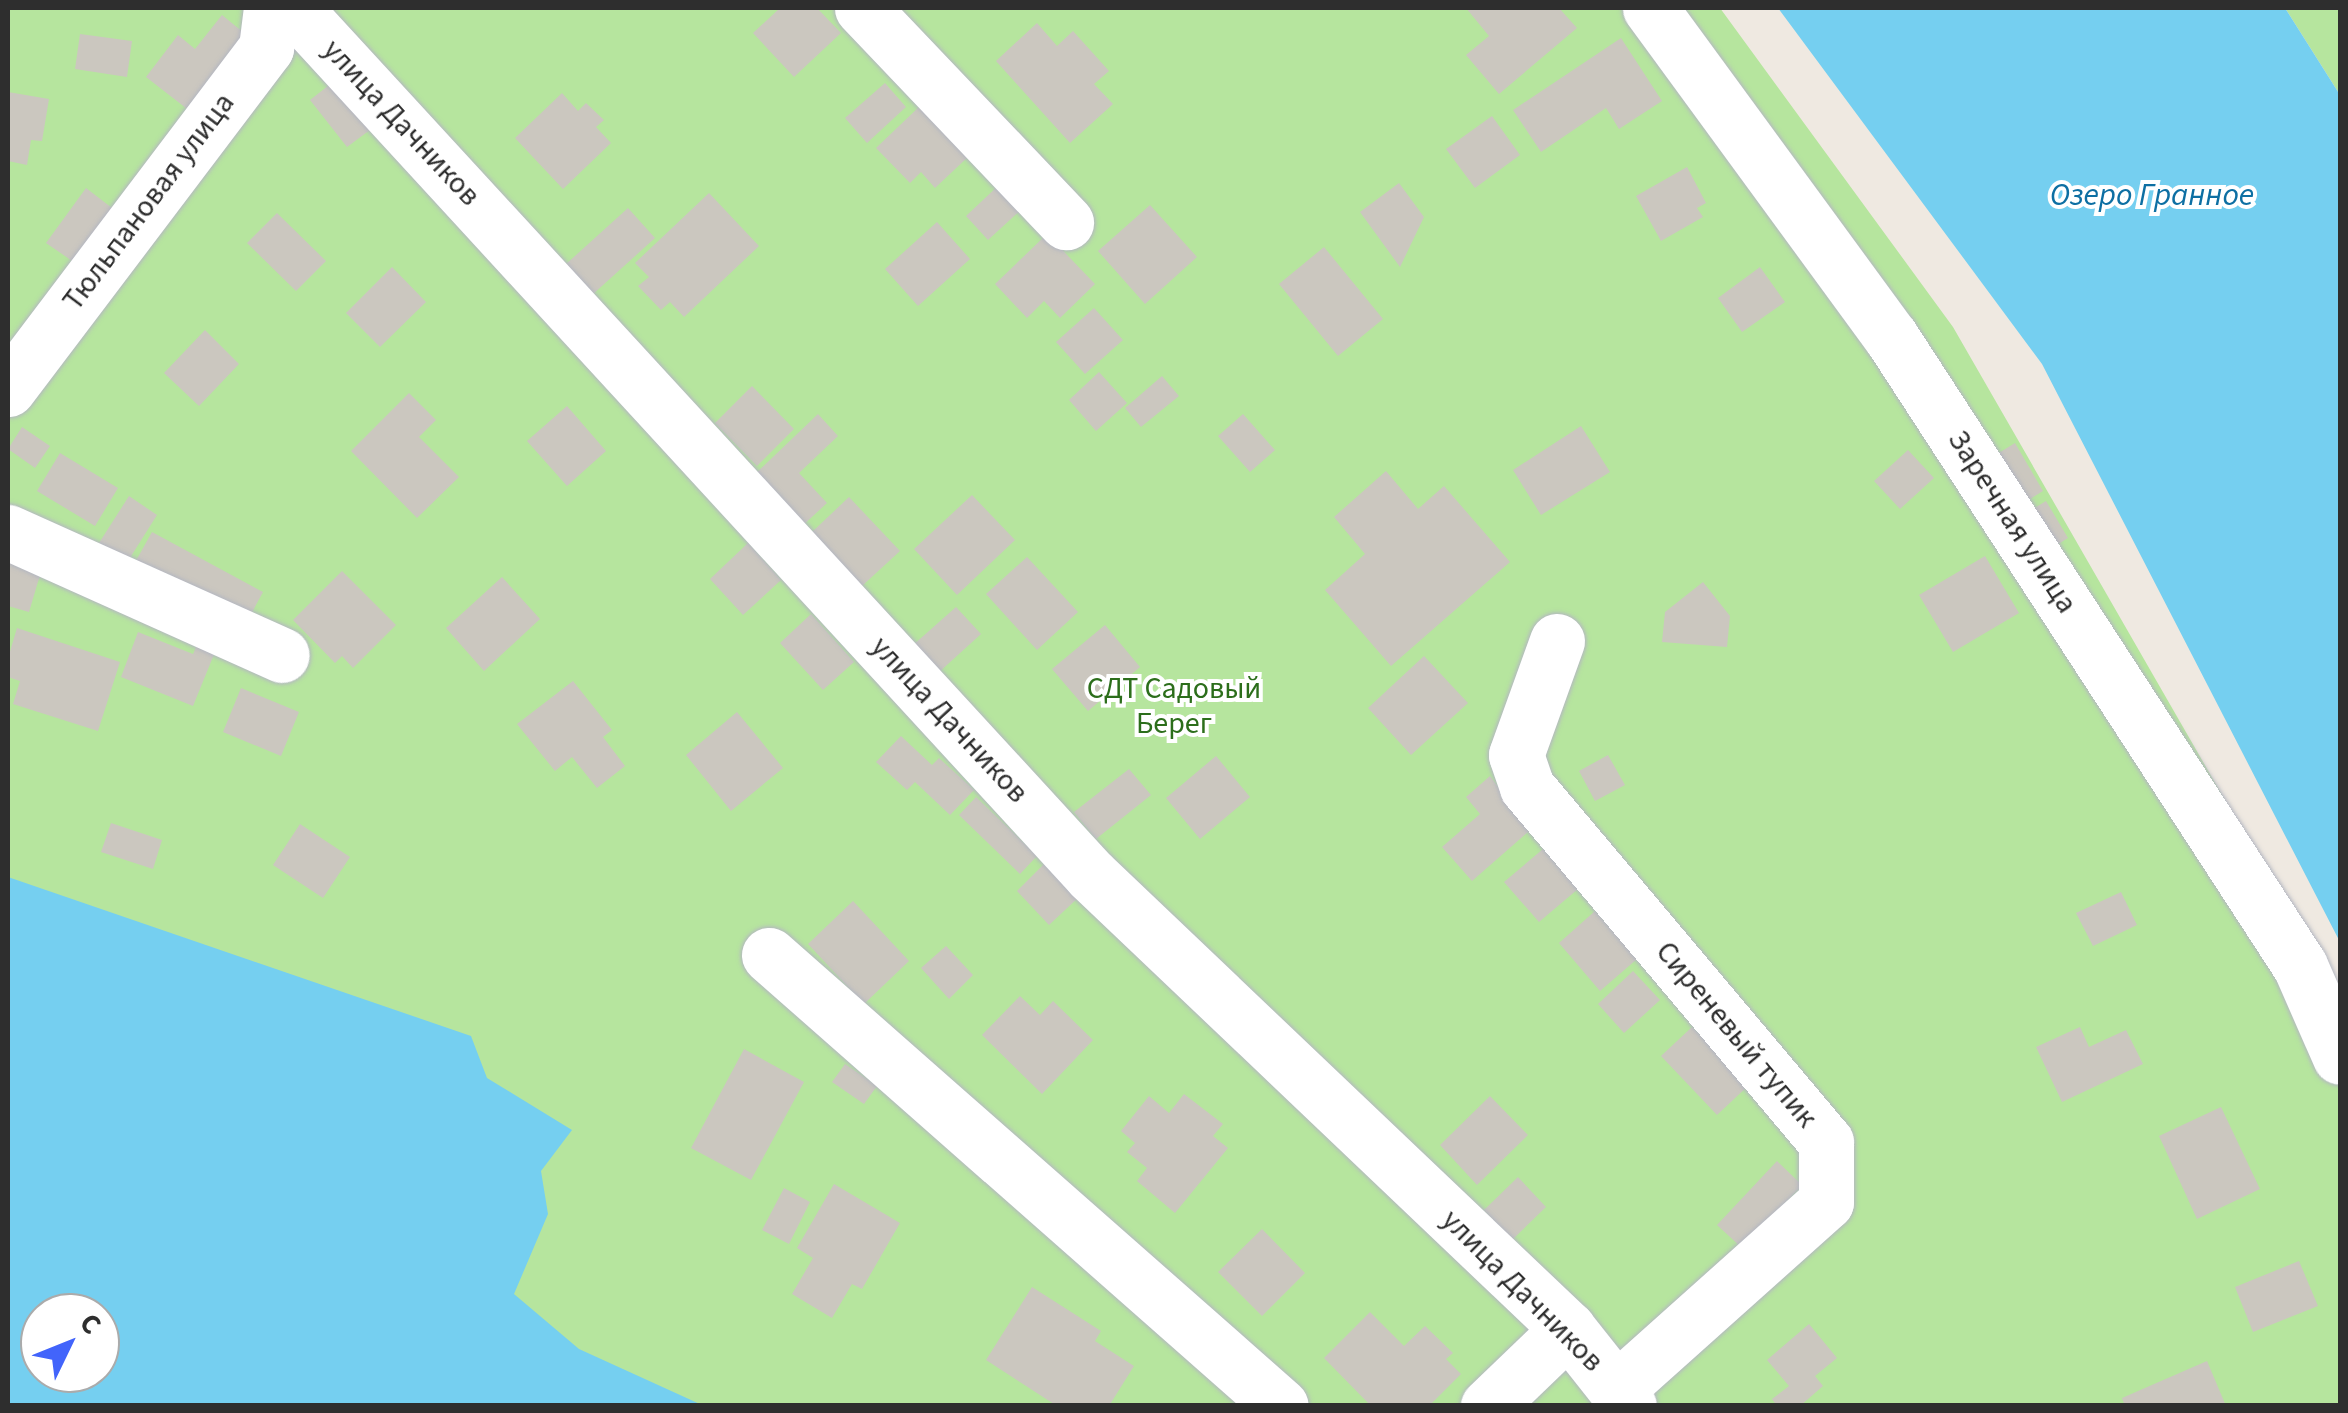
<!DOCTYPE html>
<html>
<head>
<meta charset="utf-8">
<style>
  body { margin:0 }
  #map { position:relative; width:2348px; height:1413px; overflow:hidden; background:#efe9e1; font-family:"Source Sans 3",sans-serif }
  div>[style] { position:absolute }
  [style*='--x'] { left:calc(var(--x)*1px); top:calc(var(--y)*1px); width:calc(var(--w)*1px); rotate:calc(var(--a)*1deg) }
  .green>* { inset:0; background:#b6e59e }
  .water>* { inset:0; background:#75cff0 }
  .building>* { inset:0; background:#cbc7bf }
  .roads { filter:drop-shadow(0 0 2px #b4b7c1) drop-shadow(0 0 2px #b4b7c1) }
  .minor>* { height:55px; margin:-27.5px; padding:0 27.5px; transform-origin:27.5px; border-radius:27.5px; background:#fff }
  span { translate:-50% -50%; white-space:nowrap; text-align:center; line-height:1.15; -webkit-text-stroke:8px #fff; paint-order:stroke }
  .street-label { font-size:30px; color:#2e2e2e }
  .park-label { font-size:30px; color:#2c6e1b }
  .water-label { font-size:32px; color:#0d6fa3; font-style:italic }
  .frame { position:absolute; inset:0; border:10px solid #2e2e2e; pointer-events:none }
  .north { position:absolute; left:20px; top:1293px; width:100px; height:100px; box-sizing:border-box; background:#fff; border:2px solid #ababab; border-radius:50%; rotate:47deg; font-size:28px; font-weight:700; line-height:40px; text-align:center; color:#2e2e2e }
  .north::after { content:''; display:block; margin:auto; width:35px; height:45px; background:#4264fb; clip-path:polygon(50% 0,100% 100%,50% 72%,0 100%) }
</style>
</head>
<body>
<div id="map">
  <div class="green">
    <i style="clip-path:polygon(evenodd,8px 8px,1720px 8px,1953px 327px,2340px 1000px,2340px 1405px,8px 1406px,8px 8px,40px 1313px,100px 1313px,100px 1373px,40px 1373px,40px 1313px)"></i>
    <i style="clip-path:polygon(2285px 8px,2340px 8px,2340px 95px)"></i>
  </div>
  <div class="water">
    <i style="clip-path:polygon(1778px 8px,2285px 8px,2340px 95px,2340px 942px,2042px 364px)"></i>
    <i style="clip-path:polygon(evenodd,8px 877px,471px 1036px,487px 1078px,572px 1130px,541px 1171px,548px 1214px,514px 1294px,579px 1349px,702px 1405px,8px 1405px,8px 877px,40px 1313px,100px 1313px,100px 1373px,40px 1373px,40px 1313px)"></i>
  </div>
  <div class="building">
    <i style="clip-path:polygon(780px 8px,817px 8px,841px 33px,794px 77px,753px 33px)"></i>
    <i style="clip-path:polygon(1466px 8px,1559px 8px,1577px 28px,1499px 94px,1466px 55px,1489px 36px)"></i>
    <i style="clip-path:polygon(222px 15px,249px 37px,191px 112px,146px 77px,178px 35px,195px 49px)"></i>
    <i style="clip-path:polygon(1037px 23px,1057px 46px,1073px 31px,1109px 71px,1094px 84px,1113px 104px,1070px 143px,996px 61px)"></i>
    <i style="clip-path:polygon(80px 34px,132px 41px,127px 77px,75px 69px)"></i>
    <i style="clip-path:polygon(1621px 38px,1662px 101px,1619px 129px,1606px 108px,1541px 152px,1513px 110px)"></i>
    <i style="clip-path:polygon(333px 82px,370px 130px,347px 147px,310px 100px)"></i>
    <i style="clip-path:polygon(885px 83px,906px 107px,867px 143px,845px 118px)"></i>
    <i style="clip-path:polygon(8px 92px,49px 99px,42px 141px,31px 140px,27px 165px,8px 161px)"></i>
    <i style="clip-path:polygon(562px 93px,578px 111px,586px 103px,604px 120px,596px 127px,611px 143px,563px 189px,515px 138px)"></i>
    <i style="clip-path:polygon(921px 105px,969px 156px,935px 188px,921px 172px,910px 183px,876px 148px)"></i>
    <i style="clip-path:polygon(1492px 116px,1520px 155px,1475px 188px,1446px 149px)"></i>
    <i style="clip-path:polygon(1687px 167px,1706px 203px,1697px 208px,1703px 217px,1661px 241px,1636px 196px)"></i>
    <i style="clip-path:polygon(1399px 183px,1424px 217px,1400px 267px,1360px 212px)"></i>
    <i style="clip-path:polygon(1000px 184px,1023px 208px,988px 240px,966px 216px)"></i>
    <i style="clip-path:polygon(86px 188px,116px 211px,78px 265px,46px 243px)"></i>
    <i style="clip-path:polygon(709px 193px,759px 246px,684px 317px,670px 302px,661px 310px,638px 286px,649px 277px,635px 263px)"></i>
    <i style="clip-path:polygon(1150px 205px,1197px 257px,1145px 304px,1098px 251px)"></i>
    <i style="clip-path:polygon(628px 208px,655px 238px,592px 295px,565px 265px)"></i>
    <i style="clip-path:polygon(277px 213px,326px 261px,296px 291px,247px 243px)"></i>
    <i style="clip-path:polygon(937px 222px,970px 259px,918px 306px,885px 269px)"></i>
    <i style="clip-path:polygon(1047px 234px,1095px 284px,1060px 318px,1044px 301px,1027px 318px,995px 284px)"></i>
    <i style="clip-path:polygon(1324px 247px,1383px 319px,1338px 356px,1279px 284px)"></i>
    <i style="clip-path:polygon(392px 267px,426px 302px,380px 347px,346px 313px)"></i>
    <i style="clip-path:polygon(1760px 267px,1785px 302px,1742px 332px,1718px 298px)"></i>
    <i style="clip-path:polygon(1094px 308px,1123px 340px,1085px 374px,1056px 342px)"></i>
    <i style="clip-path:polygon(205px 330px,239px 364px,199px 406px,164px 373px)"></i>
    <i style="clip-path:polygon(1099px 372px,1127px 403px,1096px 431px,1069px 400px)"></i>
    <i style="clip-path:polygon(1162px 376px,1179px 396px,1141px 427px,1125px 408px)"></i>
    <i style="clip-path:polygon(752px 386px,794px 429px,757px 466px,715px 423px)"></i>
    <i style="clip-path:polygon(409px 393px,436px 420px,419px 437px,459px 477px,417px 518px,351px 451px)"></i>
    <i style="clip-path:polygon(567px 406px,606px 451px,567px 486px,527px 441px)"></i>
    <i style="clip-path:polygon(818px 414px,838px 436px,799px 473px,827px 503px,799px 529px,751px 478px)"></i>
    <i style="clip-path:polygon(1243px 414px,1275px 450px,1250px 472px,1218px 436px)"></i>
    <i style="clip-path:polygon(1581px 426px,1610px 472px,1541px 515px,1513px 470px)"></i>
    <i style="clip-path:polygon(22px 427px,50px 446px,35px 468px,8px 449px)"></i>
    <i style="clip-path:polygon(2015px 443px,2043px 491px,2017px 507px,1989px 459px)"></i>
    <i style="clip-path:polygon(1908px 450px,1934px 478px,1900px 509px,1874px 481px)"></i>
    <i style="clip-path:polygon(60px 453px,118px 488px,95px 526px,37px 491px)"></i>
    <i style="clip-path:polygon(1386px 471px,1418px 509px,1444px 486px,1510px 562px,1391px 666px,1325px 590px,1365px 554px,1334px 517px)"></i>
    <i style="clip-path:polygon(972px 495px,1015px 540px,957px 595px,914px 549px)"></i>
    <i style="clip-path:polygon(129px 496px,157px 515px,128px 561px,99px 543px)"></i>
    <i style="clip-path:polygon(849px 497px,900px 551px,862px 586px,811px 533px)"></i>
    <i style="clip-path:polygon(2046px 501px,2068px 538px,2044px 553px,2023px 515px)"></i>
    <i style="clip-path:polygon(152px 532px,263px 592px,244px 627px,133px 566px)"></i>
    <i style="clip-path:polygon(748px 543px,781px 580px,743px 615px,710px 579px)"></i>
    <i style="clip-path:polygon(1985px 556px,2019px 613px,1953px 652px,1919px 595px)"></i>
    <i style="clip-path:polygon(1027px 557px,1078px 612px,1037px 650px,986px 594px)"></i>
    <i style="clip-path:polygon(8px 558px,43px 565px,29px 612px,8px 606px)"></i>
    <i style="clip-path:polygon(342px 571px,396px 625px,353px 668px,342px 656px,335px 663px,293px 620px)"></i>
    <i style="clip-path:polygon(502px 577px,540px 619px,484px 671px,446px 628px)"></i>
    <i style="clip-path:polygon(1703px 582px,1730px 616px,1727px 647px,1662px 642px,1665px 612px)"></i>
    <i style="clip-path:polygon(956px 607px,981px 634px,937px 674px,912px 646px)"></i>
    <i style="clip-path:polygon(811px 614px,854px 662px,823px 690px,780px 643px)"></i>
    <i style="clip-path:polygon(1105px 625px,1140px 667px,1088px 711px,1052px 669px)"></i>
    <i style="clip-path:polygon(17px 628px,120px 662px,98px 731px,13px 704px,20px 681px,8px 677px,8px 658px)"></i>
    <i style="clip-path:polygon(138px 632px,193px 654px,197px 645px,215px 652px,193px 706px,121px 677px)"></i>
    <i style="clip-path:polygon(1424px 656px,1468px 703px,1411px 755px,1368px 708px)"></i>
    <i style="clip-path:polygon(573px 681px,612px 730px,603px 737px,625px 766px,597px 788px,572px 757px,555px 771px,517px 724px)"></i>
    <i style="clip-path:polygon(241px 688px,299px 712px,281px 756px,223px 732px)"></i>
    <i style="clip-path:polygon(737px 712px,783px 768px,731px 811px,686px 755px)"></i>
    <i style="clip-path:polygon(901px 736px,932px 765px,939px 758px,974px 790px,950px 815px,915px 782px,907px 790px,876px 762px)"></i>
    <i style="clip-path:polygon(1608px 755px,1625px 785px,1595px 801px,1579px 771px)"></i>
    <i style="clip-path:polygon(1216px 756px,1250px 797px,1200px 839px,1166px 798px)"></i>
    <i style="clip-path:polygon(1129px 769px,1151px 795px,1096px 839px,1074px 812px)"></i>
    <i style="clip-path:polygon(1490px 776px,1529px 831px,1472px 881px,1442px 847px,1480px 814px,1466px 797px)"></i>
    <i style="clip-path:polygon(976px 797px,1037px 856px,1020px 874px,959px 815px)"></i>
    <i style="clip-path:polygon(111px 823px,162px 840px,153px 869px,101px 852px)"></i>
    <i style="clip-path:polygon(300px 824px,350px 857px,323px 898px,273px 865px)"></i>
    <i style="clip-path:polygon(1543px 849px,1578px 889px,1539px 922px,1504px 882px)"></i>
    <i style="clip-path:polygon(1046px 862px,1080px 896px,1049px 925px,1017px 891px)"></i>
    <i style="clip-path:polygon(2121px 892px,2137px 925px,2093px 946px,2076px 913px)"></i>
    <i style="clip-path:polygon(853px 901px,909px 961px,864px 1004px,808px 944px)"></i>
    <i style="clip-path:polygon(1595px 911px,1637px 959px,1600px 991px,1559px 943px)"></i>
    <i style="clip-path:polygon(946px 946px,973px 975px,949px 999px,921px 968px)"></i>
    <i style="clip-path:polygon(1633px 971px,1660px 1000px,1624px 1033px,1598px 1004px)"></i>
    <i style="clip-path:polygon(1020px 996px,1040px 1015px,1053px 1001px,1093px 1040px,1042px 1094px,982px 1035px)"></i>
    <i style="clip-path:polygon(1692px 1027px,1749px 1085px,1717px 1115px,1661px 1056px)"></i>
    <i style="clip-path:polygon(2080px 1027px,2089px 1047px,2126px 1030px,2143px 1064px,2062px 1102px,2036px 1047px)"></i>
    <i style="clip-path:polygon(744px 1049px,804px 1082px,751px 1180px,691px 1148px)"></i>
    <i style="clip-path:polygon(845px 1064px,877px 1086px,864px 1104px,832px 1082px)"></i>
    <i style="clip-path:polygon(1184px 1094px,1223px 1124px,1213px 1136px,1228px 1148px,1175px 1213px,1137px 1181px,1147px 1168px,1127px 1152px,1135px 1143px,1121px 1131px,1149px 1096px,1169px 1113px)"></i>
    <i style="clip-path:polygon(1490px 1096px,1528px 1135px,1477px 1185px,1440px 1145px)"></i>
    <i style="clip-path:polygon(2221px 1107px,2260px 1189px,2197px 1219px,2159px 1136px)"></i>
    <i style="clip-path:polygon(1777px 1161px,1802px 1185px,1742px 1248px,1717px 1225px)"></i>
    <i style="clip-path:polygon(1518px 1177px,1546px 1207px,1512px 1240px,1484px 1210px)"></i>
    <i style="clip-path:polygon(834px 1184px,900px 1223px,862px 1289px,852px 1284px,832px 1318px,792px 1294px,813px 1258px,797px 1248px)"></i>
    <i style="clip-path:polygon(784px 1188px,810px 1202px,789px 1244px,762px 1230px)"></i>
    <i style="clip-path:polygon(1262px 1229px,1305px 1273px,1262px 1316px,1218px 1272px)"></i>
    <i style="clip-path:polygon(2299px 1261px,2318px 1306px,2253px 1332px,2235px 1287px)"></i>
    <i style="clip-path:polygon(1032px 1287px,1101px 1331px,1095px 1341px,1134px 1366px,1109px 1406px,1057px 1406px,986px 1360px)"></i>
    <i style="clip-path:polygon(1370px 1312px,1404px 1346px,1425px 1326px,1453px 1353px,1446px 1359px,1461px 1374px,1429px 1406px,1371px 1406px,1324px 1358px)"></i>
    <i style="clip-path:polygon(1809px 1324px,1837px 1358px,1815px 1376px,1823px 1386px,1800px 1406px,1777px 1406px,1772px 1399px,1789px 1386px,1767px 1360px)"></i>
    <i style="clip-path:polygon(2207px 1361px,2226px 1406px,2125px 1406px,2122px 1398px)"></i>
  </div>
  <div class="roads">
    <div class="minor">
      <i style="--x:294;--y:8;--w:1178;--a:47.41"></i>
      <i style="--x:1091;--y:875;--w:659;--a:43.58"></i>
      <i style="--x:1568;--y:1329;--w:98;--a:51.6"></i>
      <i style="--x:862;--y:8;--w:296;--a:46.4"></i>
      <i style="--x:1650;--y:8;--w:408;--a:53.8"></i>
      <i style="--x:1891;--y:337;--w:750;--a:56.97"></i>
      <i style="--x:2300;--y:966;--w:99;--a:66.3"></i>
      <i style="--x:8;--y:389;--w:428;--a:-52.9"></i>
      <i style="--x:266;--y:48;--w:40;--a:-82.9"></i>
      <i style="--x:8;--y:532;--w:300;--a:24.2"></i>
      <i style="--x:1557;--y:641;--w:121;--a:109.8"></i>
      <i style="--x:1516;--y:755;--w:34;--a:71"></i>
      <i style="--x:1527;--y:787;--w:464;--a:49.9"></i>
      <i style="--x:1826;--y:1142;--w:60;--a:90"></i>
      <i style="--x:1826;--y:1202;--w:280;--a:138.2"></i>
      <i style="--x:769;--y:955;--w:682;--a:41.38"></i>
      <i style="--x:1488;--y:1406;--w:111;--a:-43.9"></i>
    </div>
  </div>
  <div class="street-label">
    <span style="left:401px;top:123px;rotate:47deg">улица Дачников</span>
    <span style="left:149px;top:202px;rotate:-53deg">Тюльпановая улица</span>
    <span style="left:2012px;top:522px;rotate:57deg">Заречная улица</span>
    <span style="left:949px;top:720px;rotate:47deg">улица Дачников</span>
    <span style="left:1736px;top:1035px;rotate:50deg">Сиреневый тупик</span>
    <span style="left:1522px;top:1291px;rotate:45deg">улица Дачников</span>
  </div>
  <div class="park-label">
    <span style="left:1174px;top:706px">СДТ Садовый<br>Берег</span>
  </div>
  <div class="water-label">
    <span style="left:2152px;top:195px">Озеро Гранное</span>
  </div>
  <div class="frame"></div>
  <div class="north">С</div>
</div>
</body>
</html>
